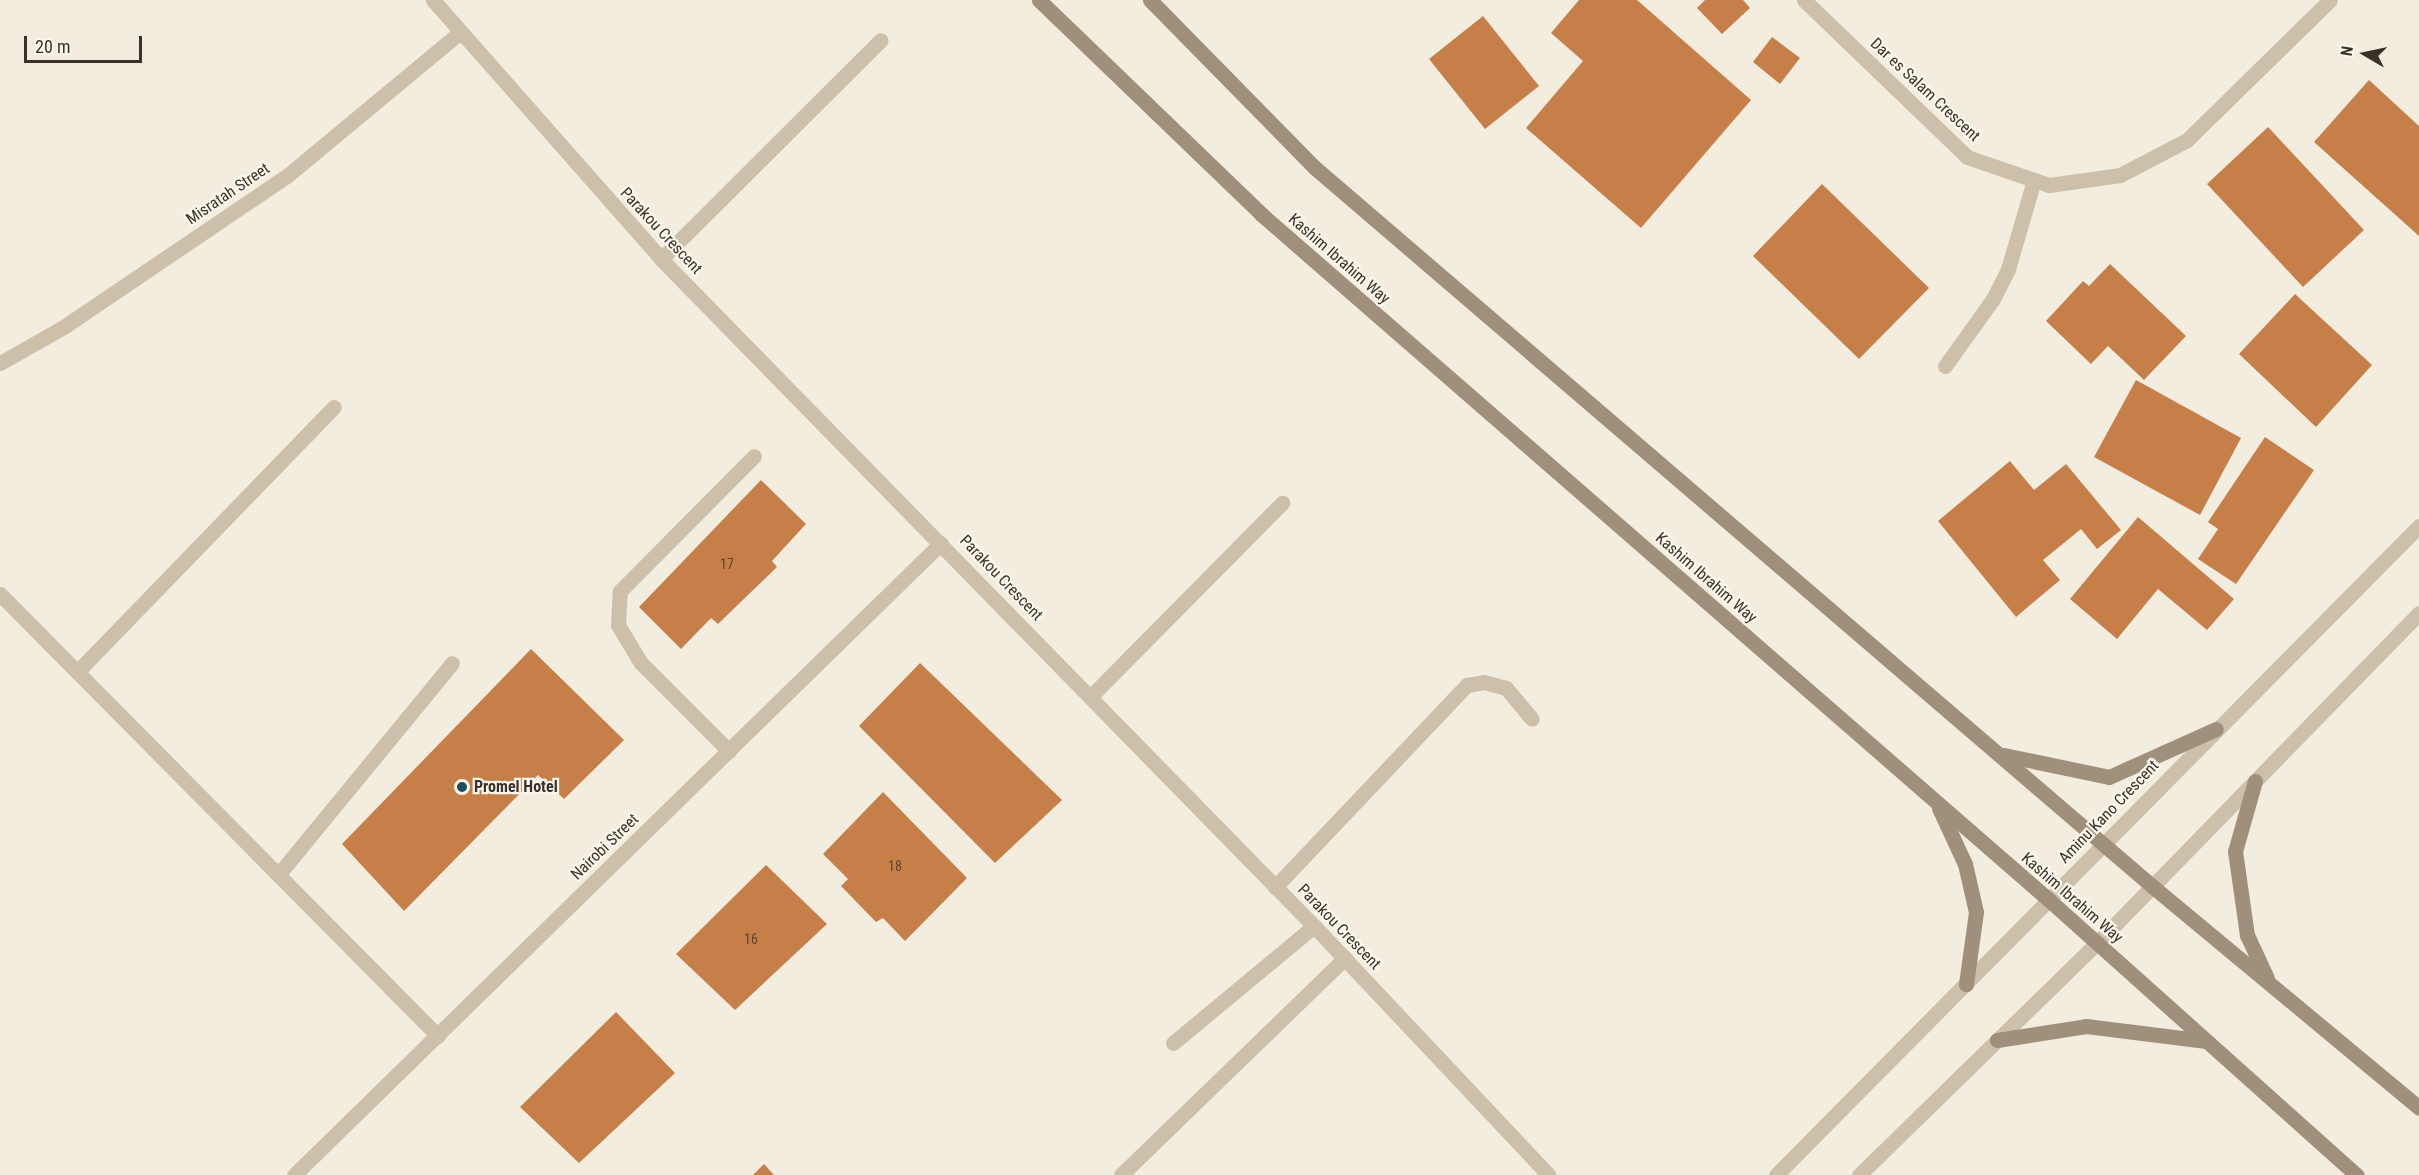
<!DOCTYPE html>
<html>
<head>
<meta charset="utf-8">
<style>
  body { margin:0 }
  #map { position:relative; width:2419px; height:1175px; overflow:hidden; background:#f3eddf; font-family:"Roboto Condensed",sans-serif }
  div>[style] { position:absolute }
  [style*='--x'] { left:calc(var(--x)*1px); top:calc(var(--y)*1px); width:calc(var(--w)*1px); rotate:calc(var(--a)*1deg) }
  .building>* { inset:0; background:#c77f49 }
  .service>* { height:15px; margin:-7.5px; padding:0 7.5px; transform-origin:7.5px; border-radius:7.5px; background:#ccc0aa }
  .minor>* { height:15px; margin:-7.5px; padding:0 7.5px; transform-origin:7.5px; border-radius:7.5px; background:#ccc0aa }
  .tertiary>* { height:15px; margin:-7.5px; padding:0 7.5px; transform-origin:7.5px; border-radius:7.5px; background:#ccc0aa }
  .secondary>* { height:15px; margin:-7.5px; padding:0 7.5px; transform-origin:7.5px; border-radius:7.5px; background:#a08f7b }
  .dots>* { width:16px; height:16px; translate:-50% -50%; box-sizing:border-box; border:3px solid #faf6ec; border-radius:50% }
  span { translate:-50% -50%; white-space:nowrap; text-align:center; line-height:1.15; -webkit-text-stroke:4.5px #faf6ec; paint-order:stroke }
  .number-label { font-size:14px; color:#5c4532 }
  .number-label span { -webkit-text-stroke-width:0 }
  .street-label { font-size:16px; color:#39322a }
  .poi-label { font-size:16px; color:#39322a; font-weight:700 }
  .left { translate:0 -50%; text-align:left }
  .north { position:absolute; left:2335px; top:24px; width:60px; height:60px; -webkit-text-stroke:4px #faf6ec; paint-order:stroke; rotate:279deg; font-size:16px; font-weight:700; line-height:24px; text-align:center; color:#39322a }
  .north::after { content:''; display:block; margin:auto; width:21px; height:27px; background:#39322a; clip-path:polygon(50% 0,100% 100%,50% 72%,0 100%) }
  .scale { position:absolute; left:24px; top:36px; width:118px; height:27px; box-sizing:border-box; border:3px solid #39322a; border-top:0; padding-left:8px; font-size:18px; line-height:21px; white-space:nowrap; color:#39322a; -webkit-text-stroke:4px #faf6ec; paint-order:stroke }
</style>
</head>
<body>
<div id="map">
  <div class="building">
    <i style="clip-path:polygon(1579px 0,1637px 0,1751px 100px,1641px 228px,1526px 128px,1583px 61px,1551px 33px)"></i>
    <i style="clip-path:polygon(1705px 0,1743px 0,1750px 8px,1722px 34px,1697px 8px)"></i>
    <i style="clip-path:polygon(1483px 16px,1539px 86px,1485px 129px,1429px 59px)"></i>
    <i style="clip-path:polygon(1772px 37px,1800px 58px,1780px 84px,1753px 62px)"></i>
    <i style="clip-path:polygon(2369px 80px,2419px 126px,2419px 236px,2314px 142px)"></i>
    <i style="clip-path:polygon(2268px 127px,2364px 230px,2303px 287px,2207px 184px)"></i>
    <i style="clip-path:polygon(1822px 184px,1929px 288px,1859px 359px,1753px 256px)"></i>
    <i style="clip-path:polygon(2110px 264px,2186px 336px,2144px 380px,2108px 346px,2091px 364px,2046px 321px,2083px 281px,2089px 286px)"></i>
    <i style="clip-path:polygon(2295px 294px,2372px 365px,2316px 427px,2239px 354px)"></i>
    <i style="clip-path:polygon(2136px 380px,2241px 438px,2200px 515px,2094px 457px)"></i>
    <i style="clip-path:polygon(2265px 437px,2314px 470px,2236px 584px,2198px 559px,2218px 529px,2208px 522px)"></i>
    <i style="clip-path:polygon(2010px 461px,2034px 490px,2066px 464px,2121px 530px,2097px 549px,2081px 529px,2043px 560px,2060px 580px,2016px 617px,1938px 521px)"></i>
    <i style="clip-path:polygon(761px 480px,806px 524px,772px 561px,777px 567px,718px 624px,711px 618px,681px 649px,639px 607px)"></i>
    <i style="clip-path:polygon(2138px 517px,2234px 599px,2207px 630px,2158px 589px,2117px 639px,2070px 599px)"></i>
    <i style="clip-path:polygon(531px 649px,624px 740px,564px 799px,538px 775px,404px 911px,342px 844px)"></i>
    <i style="clip-path:polygon(920px 663px,1062px 800px,995px 863px,859px 726px)"></i>
    <i style="clip-path:polygon(883px 792px,967px 878px,905px 941px,883px 918px,876px 922px,841px 886px,848px 879px,823px 854px)"></i>
    <i style="clip-path:polygon(766px 865px,827px 924px,735px 1010px,676px 954px)"></i>
    <i style="clip-path:polygon(616px 1012px,675px 1073px,579px 1163px,520px 1107px)"></i>
    <i style="clip-path:polygon(764px 1164px,774px 1175px,753px 1175px)"></i>
  </div>
  <div class="service">
    <i style="--x:661;--y:259;--w:310;--a:-44.9"></i>
    <i style="--x:1945;--y:366;--w:82;--a:-54.4"></i>
    <i style="--x:1993;--y:299;--w:34;--a:-63"></i>
    <i style="--x:2008;--y:269;--w:93;--a:-73.7"></i>
    <i style="--x:77;--y:672;--w:369;--a:-45.9"></i>
    <i style="--x:1091;--y:696;--w:272;--a:-45.3"></i>
    <i style="--x:729;--y:751;--w:124;--a:-135"></i>
    <i style="--x:641;--y:663;--w:44;--a:-121.2"></i>
    <i style="--x:618;--y:625;--w:34;--a:-87"></i>
    <i style="--x:620;--y:591;--w:190;--a:-45.2"></i>
    <i style="--x:278;--y:875;--w:274;--a:-50.6"></i>
    <i style="--x:1275;--y:887;--w:279;--a:-46.5"></i>
    <i style="--x:1467;--y:685;--w:17;--a:-10"></i>
    <i style="--x:1484;--y:682;--w:23;--a:15"></i>
    <i style="--x:1506;--y:688;--w:40;--a:50"></i>
    <i style="--x:1173;--y:1043;--w:183;--a:-39.7"></i>
    <i style="--x:1121;--y:1175;--w:312;--a:-44.1"></i>
  </div>
  <div class="minor">
    <i style="--x:433;--y:0;--w:345;--a:48.6"></i>
    <i style="--x:661;--y:259;--w:933;--a:45.61"></i>
    <i style="--x:1314;--y:926;--w:342;--a:46.7"></i>
    <i style="--x:1804;--y:0;--w:226;--a:43.9"></i>
    <i style="--x:1967;--y:157;--w:87;--a:18.9"></i>
    <i style="--x:2049;--y:185;--w:72;--a:-8"></i>
    <i style="--x:2120;--y:175;--w:76;--a:-27.6"></i>
    <i style="--x:2187;--y:140;--w:200;--a:-44.4"></i>
    <i style="--x:0;--y:363;--w:75;--a:-29.6"></i>
    <i style="--x:65;--y:326;--w:269;--a:-34.1"></i>
    <i style="--x:288;--y:175;--w:222;--a:-39.7"></i>
    <i style="--x:0;--y:594;--w:622;--a:45.26"></i>
    <i style="--x:294;--y:1175;--w:904;--a:-44.33"></i>
  </div>
  <div class="tertiary">
    <i style="--x:1776;--y:1175;--w:914;--a:-45.27"></i>
    <i style="--x:1859;--y:1175;--w:332;--a:-44.3"></i>
    <i style="--x:2097;--y:943;--w:461;--a:-45.7"></i>
  </div>
  <div class="secondary">
    <i style="--x:1039;--y:0;--w:308;--a:43.9"></i>
    <i style="--x:1261;--y:214;--w:1045;--a:41.04"></i>
    <i style="--x:2049;--y:900;--w:413;--a:41.8"></i>
    <i style="--x:1150;--y:0;--w:234;--a:45.5"></i>
    <i style="--x:1314;--y:167;--w:1104;--a:40.63"></i>
    <i style="--x:2152;--y:886;--w:347;--a:39.7"></i>
    <i style="--x:2004;--y:755;--w:107;--a:11.8"></i>
    <i style="--x:2109;--y:777;--w:117;--a:-24.2"></i>
    <i style="--x:2255;--y:781;--w:73;--a:105.9"></i>
    <i style="--x:2235;--y:851;--w:85;--a:81.9"></i>
    <i style="--x:2247;--y:935;--w:47;--a:65.1"></i>
    <i style="--x:1939;--y:808;--w:62;--a:65.1"></i>
    <i style="--x:1965;--y:864;--w:49;--a:77.1"></i>
    <i style="--x:1976;--y:912;--w:73;--a:97.9"></i>
    <i style="--x:1997;--y:1040;--w:90;--a:-8.9"></i>
    <i style="--x:2086;--y:1026;--w:121;--a:7.1"></i>
  </div>
  <div class="dots">
    <i style="left:462px;top:787px;background:#1e4c5c"></i>
  </div>
  <div class="number-label">
    <span style="left:727px;top:564px">17</span>
    <span style="left:895px;top:866px">18</span>
    <span style="left:751px;top:939px">16</span>
  </div>
  <div class="street-label">
    <span style="left:1925px;top:90px;rotate:43deg">Dar es Salam Crescent</span>
    <span style="left:228px;top:194px;rotate:-34deg">Misratah Street</span>
    <span style="left:661px;top:231px;rotate:47deg">Parakou Crescent</span>
    <span style="left:1339px;top:259px;rotate:41deg">Kashim Ibrahim Way</span>
    <span style="left:1001px;top:578px;rotate:46deg">Parakou Crescent</span>
    <span style="left:1706px;top:578px;rotate:41deg">Kashim Ibrahim Way</span>
    <span style="left:2109px;top:812px;rotate:-46deg">Aminu Kano Crescent</span>
    <span style="left:605px;top:847px;rotate:-44deg">Nairobi Street</span>
    <span style="left:2072px;top:898px;rotate:41deg">Kashim Ibrahim Way</span>
    <span style="left:1339px;top:927px;rotate:46deg">Parakou Crescent</span>
  </div>
  <div class="poi-label">
    <span class="left" style="left:474px;top:787px">Promel Hotel</span>
  </div>
  <div class="north">N</div>
  <div class="scale">20 m</div>
</div>
</body>
</html>
